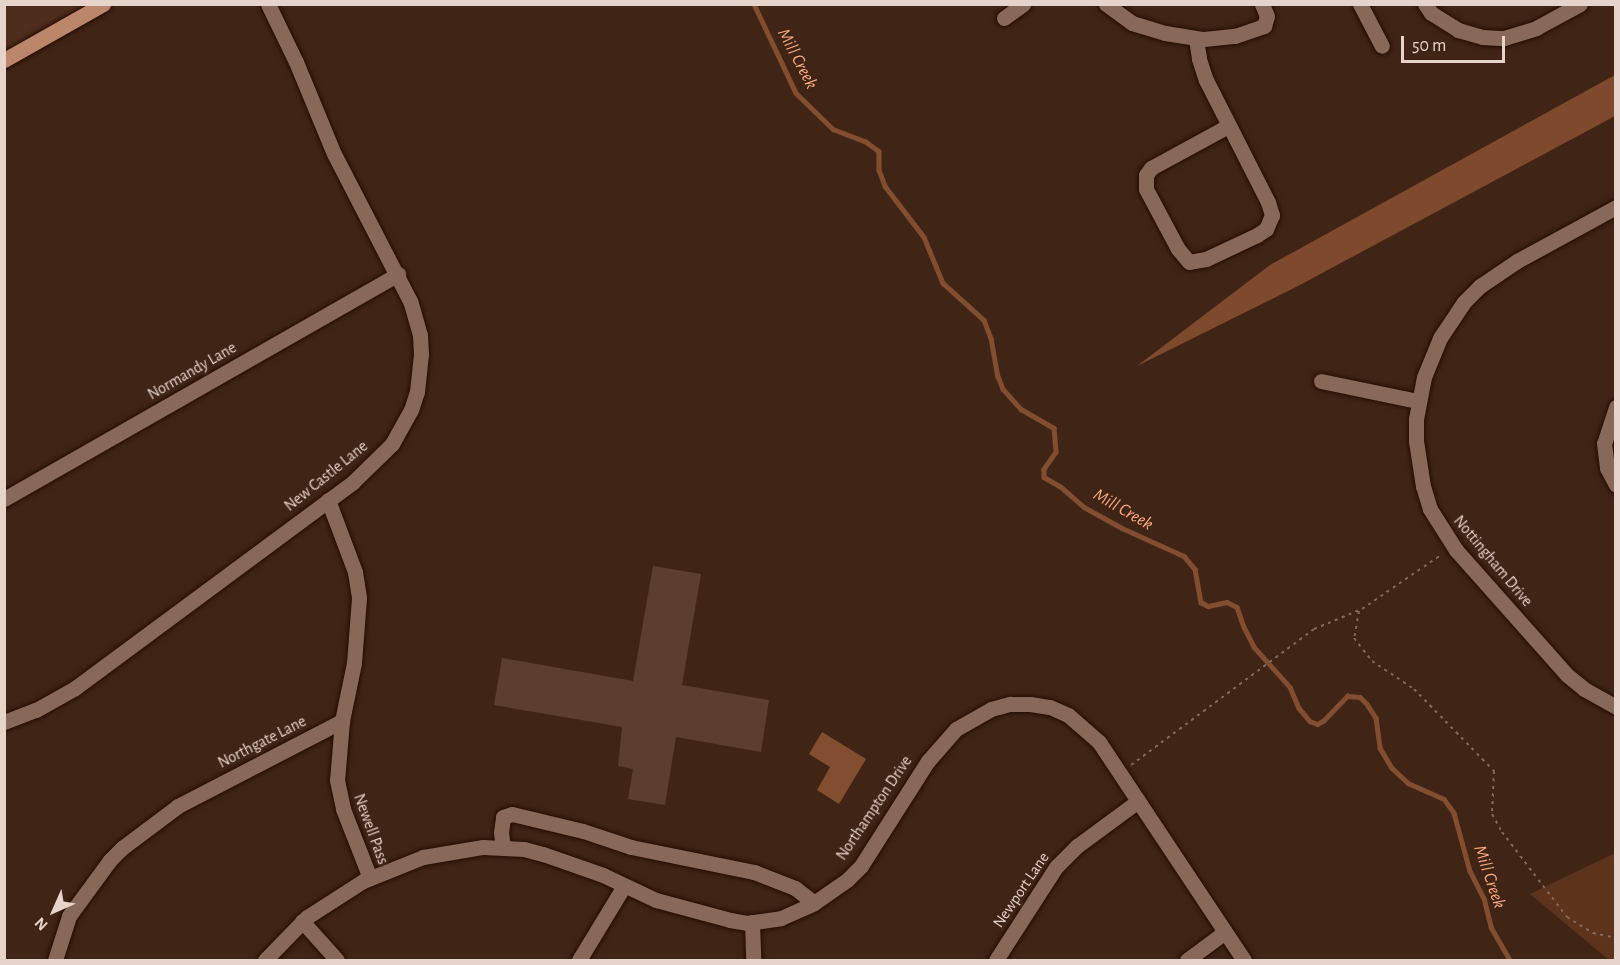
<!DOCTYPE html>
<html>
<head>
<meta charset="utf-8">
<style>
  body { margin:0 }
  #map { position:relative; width:1620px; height:965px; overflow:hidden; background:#402516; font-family:"Alegreya Sans",sans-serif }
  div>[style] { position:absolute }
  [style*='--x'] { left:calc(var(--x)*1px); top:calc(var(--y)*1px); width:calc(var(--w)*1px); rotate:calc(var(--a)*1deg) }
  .built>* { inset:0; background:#4e2d1c }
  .green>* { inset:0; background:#5e331b }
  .forest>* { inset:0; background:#7e492c }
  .water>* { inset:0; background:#834d30 }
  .stream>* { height:4.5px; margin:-2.25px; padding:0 2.25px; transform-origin:2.25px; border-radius:2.25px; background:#834d30 }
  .building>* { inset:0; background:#5b3e2f }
  .path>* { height:2px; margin-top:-1px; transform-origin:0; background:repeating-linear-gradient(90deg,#80685b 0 3px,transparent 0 7.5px) }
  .roads { filter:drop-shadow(0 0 2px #250d02) drop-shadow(0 0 2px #250d02) }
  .minor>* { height:15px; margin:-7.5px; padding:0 7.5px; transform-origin:7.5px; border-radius:7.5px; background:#886959 }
  .major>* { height:15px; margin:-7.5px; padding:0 7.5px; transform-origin:7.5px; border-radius:7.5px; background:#bb866a }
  span { translate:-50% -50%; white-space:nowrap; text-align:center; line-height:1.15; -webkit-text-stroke:5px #402516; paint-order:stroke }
  .street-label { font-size:16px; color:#e6d3ca }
  .water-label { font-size:18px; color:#feab7f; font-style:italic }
  .frame { position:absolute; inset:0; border:6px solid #e6d3ca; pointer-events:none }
  .north { position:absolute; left:24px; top:881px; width:60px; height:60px; -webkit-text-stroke:4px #402516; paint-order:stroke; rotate:225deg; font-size:16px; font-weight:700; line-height:24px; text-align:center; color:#e6d3ca }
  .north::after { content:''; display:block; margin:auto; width:21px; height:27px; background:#e6d3ca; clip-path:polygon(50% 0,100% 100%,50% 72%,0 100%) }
  .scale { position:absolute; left:1401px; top:36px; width:104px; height:27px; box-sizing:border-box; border:3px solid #e6d3ca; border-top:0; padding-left:8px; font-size:18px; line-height:21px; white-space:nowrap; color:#e6d3ca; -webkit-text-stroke:4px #402516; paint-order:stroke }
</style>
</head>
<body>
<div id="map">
  <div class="built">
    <i style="clip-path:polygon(5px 5px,103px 5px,5px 60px)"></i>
  </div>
  <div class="green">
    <i style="clip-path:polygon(1615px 853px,1615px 960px,1609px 960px,1530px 894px)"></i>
  </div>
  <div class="forest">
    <i style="clip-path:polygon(1615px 75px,1615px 116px,1298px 286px,1137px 366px,1270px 265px)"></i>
  </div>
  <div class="water">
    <i style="clip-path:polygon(822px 732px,866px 759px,839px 804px,817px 790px,830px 767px,809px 754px)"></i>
  </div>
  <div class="stream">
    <i style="--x:754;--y:4;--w:98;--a:64.7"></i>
    <i style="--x:796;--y:93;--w:52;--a:44.2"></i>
    <i style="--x:833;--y:129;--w:34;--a:21"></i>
    <i style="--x:865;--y:141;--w:17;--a:36"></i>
    <i style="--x:879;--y:151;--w:19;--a:90"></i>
    <i style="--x:879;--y:170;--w:17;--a:69"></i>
    <i style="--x:885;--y:186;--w:64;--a:52.6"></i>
    <i style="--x:924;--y:237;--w:50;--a:67.6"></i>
    <i style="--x:943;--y:283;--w:55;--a:42.1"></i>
    <i style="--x:984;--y:320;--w:19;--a:69"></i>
    <i style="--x:991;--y:338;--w:39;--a:80"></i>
    <i style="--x:998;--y:376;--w:14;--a:69"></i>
    <i style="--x:1003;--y:389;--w:27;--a:48"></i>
    <i style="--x:1021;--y:409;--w:38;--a:30"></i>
    <i style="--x:1054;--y:428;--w:24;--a:85"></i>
    <i style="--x:1056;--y:452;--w:21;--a:125"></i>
    <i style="--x:1044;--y:469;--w:8;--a:90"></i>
    <i style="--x:1044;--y:477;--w:20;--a:30"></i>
    <i style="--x:1061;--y:487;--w:30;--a:41"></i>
    <i style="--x:1084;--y:507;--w:43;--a:28.9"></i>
    <i style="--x:1122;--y:528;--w:68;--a:24.3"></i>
    <i style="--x:1184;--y:556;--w:17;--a:50"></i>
    <i style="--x:1195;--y:569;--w:34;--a:80"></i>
    <i style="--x:1201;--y:602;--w:8;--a:30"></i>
    <i style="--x:1208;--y:606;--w:19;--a:-12"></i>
    <i style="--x:1227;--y:602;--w:11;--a:27"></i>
    <i style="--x:1237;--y:607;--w:21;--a:71"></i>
    <i style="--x:1244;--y:627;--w:22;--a:63"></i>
    <i style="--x:1254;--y:647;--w:54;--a:48"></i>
    <i style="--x:1290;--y:687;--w:23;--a:67"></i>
    <i style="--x:1299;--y:708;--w:17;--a:50"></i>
    <i style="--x:1310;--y:721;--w:8;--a:23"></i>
    <i style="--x:1317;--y:724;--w:7;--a:-27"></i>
    <i style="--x:1323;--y:721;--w:35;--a:-46"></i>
    <i style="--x:1347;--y:696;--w:13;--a:4"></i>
    <i style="--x:1360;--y:697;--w:10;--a:45"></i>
    <i style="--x:1367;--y:704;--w:17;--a:57"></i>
    <i style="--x:1376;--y:718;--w:30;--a:82"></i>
    <i style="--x:1380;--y:748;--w:23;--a:59"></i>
    <i style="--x:1392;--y:768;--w:22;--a:43"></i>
    <i style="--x:1408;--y:783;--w:39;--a:24"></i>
    <i style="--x:1444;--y:799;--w:17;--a:54"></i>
    <i style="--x:1454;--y:813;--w:60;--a:74.6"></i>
    <i style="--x:1470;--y:871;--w:30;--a:63"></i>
    <i style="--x:1484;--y:898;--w:30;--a:76"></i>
    <i style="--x:1491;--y:927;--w:38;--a:60"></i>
  </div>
  <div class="building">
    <i style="clip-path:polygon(653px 566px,701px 574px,682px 685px,769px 700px,761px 752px,676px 737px,665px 805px,628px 799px,633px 769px,618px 766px,622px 727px,494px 705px,502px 658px,633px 681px)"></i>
  </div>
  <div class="path">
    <i style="--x:1359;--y:611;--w:27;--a:100"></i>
    <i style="--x:1354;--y:638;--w:29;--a:52"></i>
    <i style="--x:1372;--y:661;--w:50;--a:33.7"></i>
    <i style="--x:1414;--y:689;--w:115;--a:45.7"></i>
    <i style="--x:1494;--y:771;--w:43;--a:92.7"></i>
    <i style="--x:1492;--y:814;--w:21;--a:61"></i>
    <i style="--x:1502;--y:832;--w:107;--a:52.6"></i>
    <i style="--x:1567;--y:917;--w:31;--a:32"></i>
    <i style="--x:1593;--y:933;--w:24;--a:12"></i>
    <i style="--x:1131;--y:765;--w:228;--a:-36.6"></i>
    <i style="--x:1314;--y:629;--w:52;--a:-22.6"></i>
    <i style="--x:1362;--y:609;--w:96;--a:-34.4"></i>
  </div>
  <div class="roads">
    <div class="minor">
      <i style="--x:1106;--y:4;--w:32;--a:36"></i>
      <i style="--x:1132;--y:23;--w:34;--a:17"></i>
      <i style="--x:1165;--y:33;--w:39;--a:9"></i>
      <i style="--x:1204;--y:39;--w:31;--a:-6"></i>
      <i style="--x:1235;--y:36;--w:31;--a:-19"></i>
      <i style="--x:1264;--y:26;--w:10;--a:-73"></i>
      <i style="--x:1267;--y:16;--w:13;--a:-113"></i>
      <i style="--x:1360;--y:4;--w:47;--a:62.4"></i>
      <i style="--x:1425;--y:4;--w:11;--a:56"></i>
      <i style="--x:1431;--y:13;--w:32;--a:32"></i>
      <i style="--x:1458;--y:30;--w:25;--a:16"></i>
      <i style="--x:1482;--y:37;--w:22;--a:3"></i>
      <i style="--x:1504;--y:38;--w:34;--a:-17"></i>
      <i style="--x:1536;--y:28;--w:50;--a:-28.6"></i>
      <i style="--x:1004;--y:18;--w:24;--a:-36"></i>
      <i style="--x:1196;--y:39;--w:20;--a:81"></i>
      <i style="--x:1199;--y:59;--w:22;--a:72"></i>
      <i style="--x:1206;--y:80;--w:137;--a:63.1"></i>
      <i style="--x:1268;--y:202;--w:14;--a:73"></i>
      <i style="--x:1272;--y:215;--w:15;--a:113"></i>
      <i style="--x:1266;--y:229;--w:11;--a:146"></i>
      <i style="--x:1257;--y:235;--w:56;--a:154.8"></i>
      <i style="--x:1206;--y:259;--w:17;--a:170"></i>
      <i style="--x:1189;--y:262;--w:17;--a:-130"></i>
      <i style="--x:1178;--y:249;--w:68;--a:-118.1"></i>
      <i style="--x:1146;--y:189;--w:14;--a:-90"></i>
      <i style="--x:1146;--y:175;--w:9;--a:-54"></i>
      <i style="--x:1151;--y:168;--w:88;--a:-28.6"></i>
      <i style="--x:1616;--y:207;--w:113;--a:151.4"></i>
      <i style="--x:1517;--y:261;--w:45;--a:146"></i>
      <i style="--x:1480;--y:286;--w:23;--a:135"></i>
      <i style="--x:1464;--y:302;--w:43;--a:123.7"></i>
      <i style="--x:1440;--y:338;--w:42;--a:112.3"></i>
      <i style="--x:1424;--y:377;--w:43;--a:100.8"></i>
      <i style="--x:1416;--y:419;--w:22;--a:90"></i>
      <i style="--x:1416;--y:441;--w:46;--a:81.2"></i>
      <i style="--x:1423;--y:486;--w:24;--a:73"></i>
      <i style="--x:1430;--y:509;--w:49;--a:57.6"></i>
      <i style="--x:1456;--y:550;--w:167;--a:48.4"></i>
      <i style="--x:1567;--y:675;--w:22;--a:39"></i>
      <i style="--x:1584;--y:689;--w:37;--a:29"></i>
      <i style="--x:1321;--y:381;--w:99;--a:11.7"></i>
      <i style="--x:1616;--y:407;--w:38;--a:108"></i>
      <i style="--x:1604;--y:443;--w:25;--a:83"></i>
      <i style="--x:1607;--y:468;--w:19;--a:62"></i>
      <i style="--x:4;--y:499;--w:454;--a:-29.7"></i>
      <i style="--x:328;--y:500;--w:77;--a:69.4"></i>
      <i style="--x:355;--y:572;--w:26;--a:81"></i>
      <i style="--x:359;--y:598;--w:65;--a:94.4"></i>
      <i style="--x:354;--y:663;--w:59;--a:101.7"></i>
      <i style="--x:342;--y:721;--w:59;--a:94.8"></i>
      <i style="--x:337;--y:780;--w:30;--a:78"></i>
      <i style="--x:343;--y:809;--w:74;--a:68.6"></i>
      <i style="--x:4;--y:722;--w:34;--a:-21"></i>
      <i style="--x:36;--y:710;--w:45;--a:-29.4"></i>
      <i style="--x:75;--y:688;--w:345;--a:-36.5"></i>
      <i style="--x:352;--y:483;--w:56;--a:-44.3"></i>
      <i style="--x:392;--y:444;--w:39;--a:-61"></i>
      <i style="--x:411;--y:410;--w:19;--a:-72"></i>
      <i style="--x:417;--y:392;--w:38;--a:-84"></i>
      <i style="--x:421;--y:354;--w:19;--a:-93"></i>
      <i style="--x:420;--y:335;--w:35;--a:-106"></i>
      <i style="--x:410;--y:301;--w:165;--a:-117.3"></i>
      <i style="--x:334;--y:154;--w:100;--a:-112.4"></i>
      <i style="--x:296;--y:62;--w:64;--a:-115.8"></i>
      <i style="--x:503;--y:847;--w:15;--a:-98"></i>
      <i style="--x:501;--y:832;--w:15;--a:-82"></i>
      <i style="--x:503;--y:817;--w:9;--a:-18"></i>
      <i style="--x:512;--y:814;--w:73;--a:13.5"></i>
      <i style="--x:583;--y:831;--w:51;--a:18.4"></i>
      <i style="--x:631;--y:847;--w:126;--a:11.5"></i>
      <i style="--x:754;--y:872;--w:44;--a:21.3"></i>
      <i style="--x:795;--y:888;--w:24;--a:38"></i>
      <i style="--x:302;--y:921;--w:52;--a:48.1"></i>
      <i style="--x:752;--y:922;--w:38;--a:88"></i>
      <i style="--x:55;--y:960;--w:46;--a:-72.3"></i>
      <i style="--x:69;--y:916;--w:69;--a:-53.8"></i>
      <i style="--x:110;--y:860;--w:17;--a:-45"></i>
      <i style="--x:122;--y:848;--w:70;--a:-36.9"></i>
      <i style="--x:178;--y:806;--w:185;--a:-27.4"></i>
      <i style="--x:265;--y:960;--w:60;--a:-45.7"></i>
      <i style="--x:307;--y:917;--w:67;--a:-32.7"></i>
      <i style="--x:363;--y:881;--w:65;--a:-21.8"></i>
      <i style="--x:423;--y:857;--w:61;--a:-9.5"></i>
      <i style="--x:483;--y:847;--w:41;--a:2.8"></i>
      <i style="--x:524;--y:849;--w:20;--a:15"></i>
      <i style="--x:543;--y:854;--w:64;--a:19.3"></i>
      <i style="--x:603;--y:875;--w:59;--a:25.3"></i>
      <i style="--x:656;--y:900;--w:77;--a:15.1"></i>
      <i style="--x:730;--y:920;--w:17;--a:10"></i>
      <i style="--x:747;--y:923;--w:34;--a:-8"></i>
      <i style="--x:781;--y:918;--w:36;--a:-24"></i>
      <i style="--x:814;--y:903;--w:40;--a:-34.9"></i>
      <i style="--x:847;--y:880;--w:20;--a:-45"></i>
      <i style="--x:861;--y:866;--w:125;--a:-57.5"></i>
      <i style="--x:928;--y:761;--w:43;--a:-48.8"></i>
      <i style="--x:956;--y:729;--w:40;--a:-29.7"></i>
      <i style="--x:991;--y:709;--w:20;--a:-15"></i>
      <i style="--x:1010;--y:704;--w:20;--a:0"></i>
      <i style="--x:1030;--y:704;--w:20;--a:9"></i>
      <i style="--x:1050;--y:707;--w:20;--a:24"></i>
      <i style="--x:1068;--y:715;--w:41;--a:41.1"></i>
      <i style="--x:1099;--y:742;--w:262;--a:56.4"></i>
      <i style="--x:579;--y:960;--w:87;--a:-58.7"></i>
      <i style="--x:996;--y:960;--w:111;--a:-57.2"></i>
      <i style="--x:1056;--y:867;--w:30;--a:-45"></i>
      <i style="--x:1077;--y:846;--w:76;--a:-36.4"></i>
      <i style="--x:1187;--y:960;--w:47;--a:-36.4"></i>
    </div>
    <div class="major">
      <i style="--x:4;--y:60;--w:114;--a:-29.5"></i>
    </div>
  </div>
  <div class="street-label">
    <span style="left:192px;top:371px;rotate:-30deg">Normandy Lane</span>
    <span style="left:326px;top:476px;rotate:-39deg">New Castle Lane</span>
    <span style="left:1493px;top:561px;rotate:50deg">Nottingham Drive</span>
    <span style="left:262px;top:742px;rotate:-27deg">Northgate Lane</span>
    <span style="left:874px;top:808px;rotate:-56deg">Northampton Drive</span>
    <span style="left:371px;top:829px;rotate:70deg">Newell Pass</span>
    <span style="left:1021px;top:890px;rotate:-56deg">Newport Lane</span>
  </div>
  <div class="water-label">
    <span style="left:797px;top:59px;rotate:62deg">Mill Creek</span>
    <span style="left:1123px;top:510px;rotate:30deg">Mill Creek</span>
    <span style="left:1489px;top:877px;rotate:71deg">Mill Creek</span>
  </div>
  <div class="frame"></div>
  <div class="north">N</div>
  <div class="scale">50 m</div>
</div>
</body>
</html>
